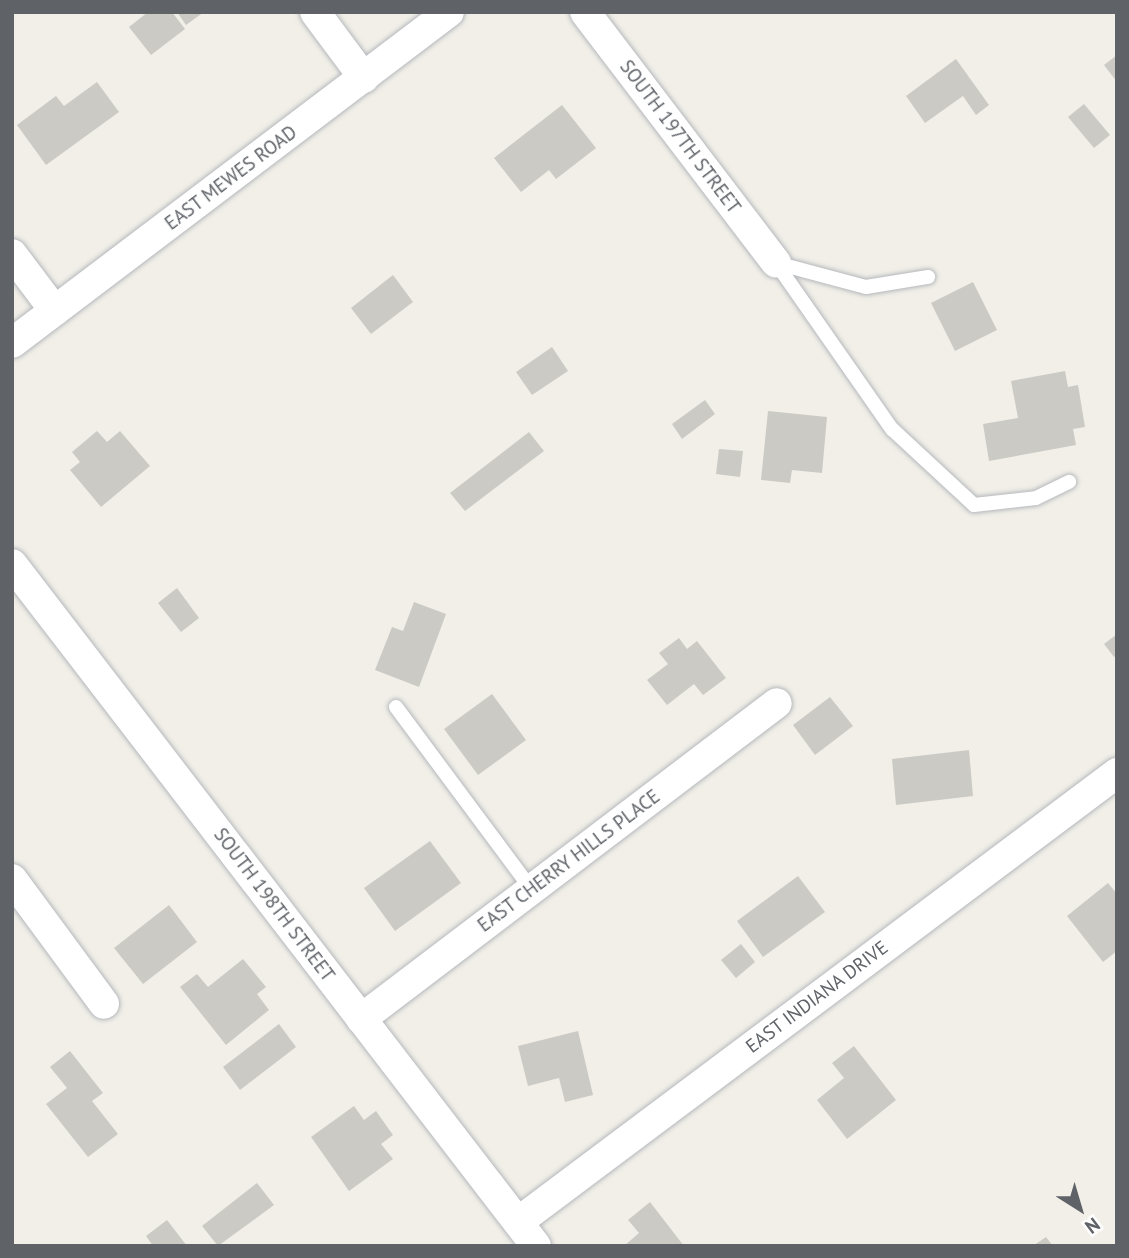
<!DOCTYPE html>
<html>
<head>
<meta charset="utf-8">
<style>
  body { margin:0 }
  #map { position:relative; width:1129px; height:1258px; overflow:hidden; background:#f1efe8; font-family:"PT Sans",sans-serif }
  div>[style] { position:absolute }
  [style*='--x'] { left:calc(var(--x)*1px); top:calc(var(--y)*1px); width:calc(var(--w)*1px); rotate:calc(var(--a)*1deg) }
  .building>* { inset:0; background:#cccac5 }
  .roads { filter:drop-shadow(0 0 2px #b5b8bc) drop-shadow(0 0 2px #b5b8bc) }
  .lane>* { height:14px; margin:-7px; padding:0 7px; transform-origin:7px; border-radius:7px; background:#fff }
  .street>* { height:30px; margin:-15px; padding:0 15px; transform-origin:15px; border-radius:15px; background:#fff }
  span { translate:-50% -50%; white-space:nowrap; text-align:center; line-height:1.15; -webkit-text-stroke:6px #fff; paint-order:stroke }
  .street-label { font-size:19px; color:#5f6368 }
  .frame { position:absolute; inset:0; border:14px solid #5f6368; pointer-events:none }
  .north { position:absolute; left:1045px; top:1174px; width:70px; height:70px; -webkit-text-stroke:5px #fff; paint-order:stroke; rotate:143deg; font-size:19px; font-weight:700; line-height:28px; text-align:center; color:#5f6368 }
  .north::after { content:''; display:block; margin:auto; width:24px; height:32px; background:#5f6368; clip-path:polygon(50% 0,100% 100%,50% 72%,0 100%) }
</style>
</head>
<body>
<div id="map">
  <div class="building">
    <i style="clip-path:polygon(148px 12px,172px 12px,185px 29px,151px 55px,129px 27px)"></i>
    <i style="clip-path:polygon(177px 12px,204px 12px,186px 25px)"></i>
    <i style="clip-path:polygon(1117px 55px,1117px 82px,1104px 65px)"></i>
    <i style="clip-path:polygon(956px 59px,989px 105px,976px 115px,963px 96px,925px 123px,906px 96px)"></i>
    <i style="clip-path:polygon(97px 82px,119px 112px,46px 165px,17px 125px,56px 96px,64px 106px)"></i>
    <i style="clip-path:polygon(1084px 104px,1110px 135px,1094px 148px,1068px 117px)"></i>
    <i style="clip-path:polygon(562px 105px,596px 148px,556px 179px,549px 170px,521px 192px,494px 158px)"></i>
    <i style="clip-path:polygon(393px 275px,413px 302px,371px 334px,351px 308px)"></i>
    <i style="clip-path:polygon(973px 282px,997px 330px,955px 351px,931px 303px)"></i>
    <i style="clip-path:polygon(552px 347px,568px 371px,532px 395px,516px 372px)"></i>
    <i style="clip-path:polygon(1065px 371px,1068px 387px,1078px 385px,1085px 427px,1073px 429px,1076px 445px,989px 461px,983px 424px,1018px 418px,1011px 381px)"></i>
    <i style="clip-path:polygon(705px 400px,715px 414px,682px 439px,672px 424px)"></i>
    <i style="clip-path:polygon(768px 411px,827px 417px,822px 473px,792px 470px,790px 483px,761px 480px)"></i>
    <i style="clip-path:polygon(97px 431px,107px 442px,120px 431px,150px 466px,101px 507px,70px 470px,80px 462px,72px 452px)"></i>
    <i style="clip-path:polygon(529px 432px,544px 451px,465px 511px,450px 493px)"></i>
    <i style="clip-path:polygon(719px 449px,743px 451px,740px 477px,716px 474px)"></i>
    <i style="clip-path:polygon(177px 588px,199px 618px,181px 632px,158px 603px)"></i>
    <i style="clip-path:polygon(414px 602px,446px 614px,419px 687px,375px 670px,392px 627px,403px 631px)"></i>
    <i style="clip-path:polygon(1117px 634px,1117px 655px,1114px 657px,1104px 644px)"></i>
    <i style="clip-path:polygon(679px 638px,687px 649px,697px 641px,726px 678px,703px 695px,694px 684px,667px 705px,647px 680px,668px 664px,659px 653px)"></i>
    <i style="clip-path:polygon(492px 694px,526px 740px,478px 775px,444px 729px)"></i>
    <i style="clip-path:polygon(830px 697px,853px 726px,815px 755px,793px 725px)"></i>
    <i style="clip-path:polygon(969px 750px,973px 796px,896px 805px,892px 759px)"></i>
    <i style="clip-path:polygon(430px 841px,461px 883px,395px 931px,364px 888px)"></i>
    <i style="clip-path:polygon(798px 876px,825px 912px,763px 957px,737px 921px)"></i>
    <i style="clip-path:polygon(1108px 883px,1117px 894px,1117px 951px,1103px 962px,1067px 916px)"></i>
    <i style="clip-path:polygon(169px 905px,197px 942px,143px 984px,114px 948px)"></i>
    <i style="clip-path:polygon(741px 944px,755px 962px,736px 978px,721px 960px)"></i>
    <i style="clip-path:polygon(243px 959px,266px 987px,257px 994px,269px 1010px,226px 1045px,180px 987px,197px 974px,208px 987px)"></i>
    <i style="clip-path:polygon(279px 1024px,296px 1047px,240px 1090px,223px 1067px)"></i>
    <i style="clip-path:polygon(578px 1031px,593px 1095px,565px 1102px,559px 1078px,528px 1086px,518px 1046px)"></i>
    <i style="clip-path:polygon(854px 1046px,896px 1100px,847px 1139px,817px 1100px,844px 1078px,832px 1063px)"></i>
    <i style="clip-path:polygon(70px 1051px,103px 1093px,92px 1101px,118px 1134px,88px 1157px,46px 1104px,67px 1088px,50px 1067px)"></i>
    <i style="clip-path:polygon(354px 1106px,364px 1120px,376px 1111px,393px 1135px,381px 1144px,393px 1159px,349px 1191px,311px 1137px)"></i>
    <i style="clip-path:polygon(257px 1183px,274px 1205px,218px 1246px,202px 1226px)"></i>
    <i style="clip-path:polygon(650px 1202px,684px 1246px,624px 1246px,639px 1233px,628px 1220px)"></i>
    <i style="clip-path:polygon(167px 1220px,187px 1246px,153px 1246px,146px 1236px)"></i>
    <i style="clip-path:polygon(1046px 1237px,1053px 1246px,1033px 1246px)"></i>
  </div>
  <div class="roads">
    <div class="lane">
      <i style="--x:776;--y:263;--w:203;--a:55.1"></i>
      <i style="--x:892;--y:429;--w:112;--a:42.8"></i>
      <i style="--x:974;--y:505;--w:62;--a:-6.4"></i>
      <i style="--x:1036;--y:498;--w:37;--a:-26"></i>
      <i style="--x:776;--y:263;--w:93;--a:14.9"></i>
      <i style="--x:866;--y:287;--w:63;--a:-9.2"></i>
      <i style="--x:396;--y:707;--w:227;--a:53.4"></i>
    </div>
    <div class="street">
      <i style="--x:315;--y:12;--w:82;--a:53.4"></i>
      <i style="--x:585;--y:12;--w:315;--a:52.7"></i>
      <i style="--x:12;--y:254;--w:71;--a:53"></i>
      <i style="--x:12;--y:343;--w:548;--a:-37.14"></i>
      <i style="--x:12;--y:564;--w:860;--a:52.46"></i>
      <i style="--x:12;--y:879;--w:155;--a:53.6"></i>
      <i style="--x:361;--y:1019;--w:522;--a:-37.22"></i>
      <i style="--x:518;--y:1222;--w:749;--a:-36.85"></i>
    </div>
  </div>
  <div class="street-label">
    <span style="left:680px;top:137px;rotate:53deg">SOUTH 197TH STREET</span>
    <span style="left:231px;top:178px;rotate:-37deg">EAST MEWES ROAD</span>
    <span style="left:569px;top:861px;rotate:-37deg">EAST CHERRY HILLS PLACE</span>
    <span style="left:274px;top:905px;rotate:53deg">SOUTH 198TH STREET</span>
    <span style="left:817px;top:997px;rotate:-37deg">EAST INDIANA DRIVE</span>
  </div>
  <div class="frame"></div>
  <div class="north">N</div>
</div>
</body>
</html>
